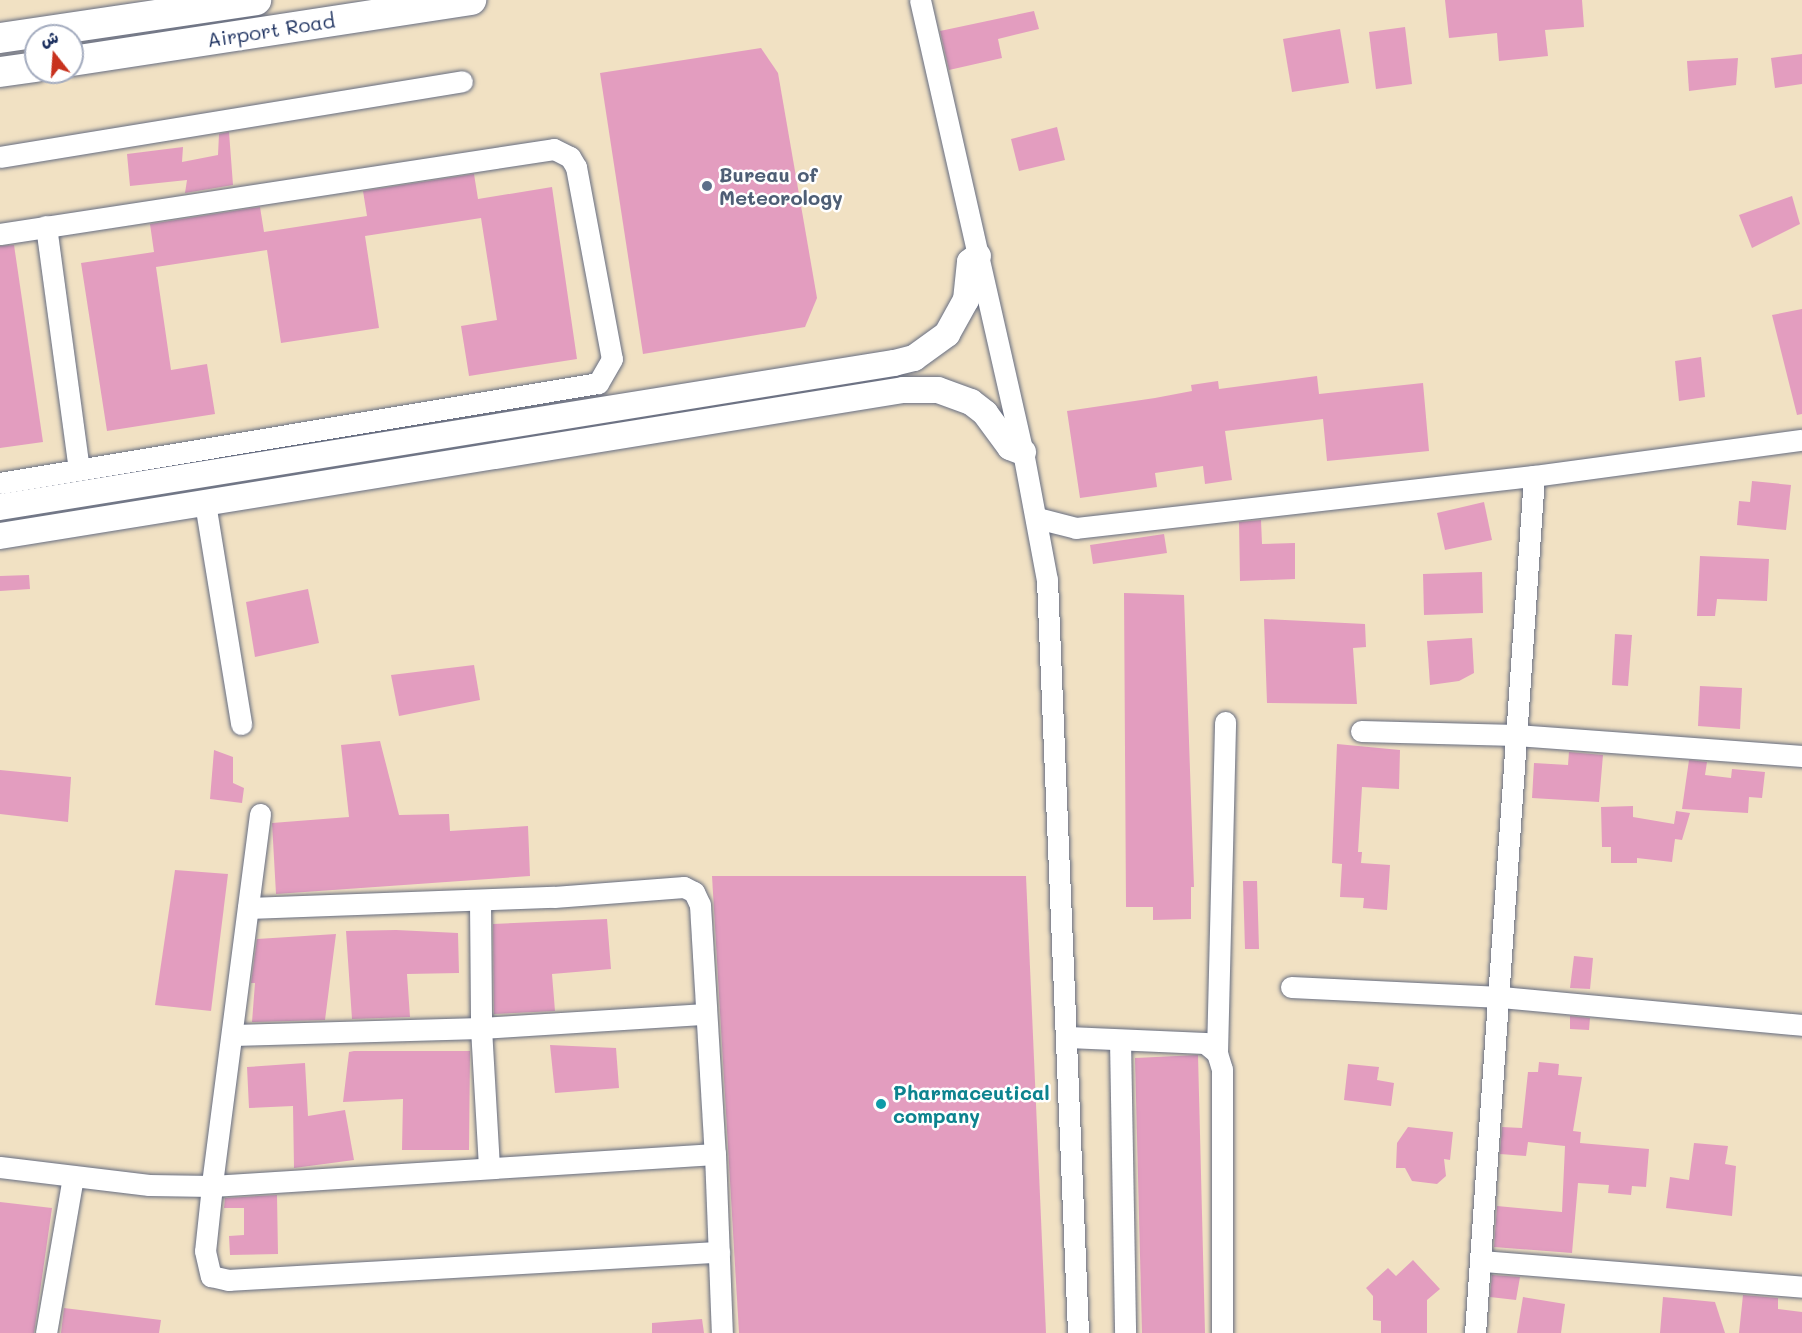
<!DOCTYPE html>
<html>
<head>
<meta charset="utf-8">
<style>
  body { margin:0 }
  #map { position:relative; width:1802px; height:1333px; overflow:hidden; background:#f1e1c3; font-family:Mali,"Playpen Sans Arabic",sans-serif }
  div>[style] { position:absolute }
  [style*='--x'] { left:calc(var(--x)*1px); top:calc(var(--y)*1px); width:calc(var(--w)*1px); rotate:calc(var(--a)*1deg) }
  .building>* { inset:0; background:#e39dbf }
  .roads { filter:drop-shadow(0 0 2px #666d81) drop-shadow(0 0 2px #666d81) }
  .minor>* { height:21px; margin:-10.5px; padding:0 10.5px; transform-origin:10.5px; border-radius:10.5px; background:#fff }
  .major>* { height:26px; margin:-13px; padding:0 13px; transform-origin:13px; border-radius:13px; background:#fff }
  .highway>* { height:30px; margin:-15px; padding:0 15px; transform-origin:15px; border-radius:15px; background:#fff }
  .dots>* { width:16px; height:16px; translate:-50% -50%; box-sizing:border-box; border:3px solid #fff; border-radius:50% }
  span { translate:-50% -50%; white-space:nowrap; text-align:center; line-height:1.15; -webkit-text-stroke:5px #fff; paint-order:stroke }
  .street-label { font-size:20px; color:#1b2f5e }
  .service-label { font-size:20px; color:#4e5e75; font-weight:700 }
  .left { translate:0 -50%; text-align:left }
  .culture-label { font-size:20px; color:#0d838f; font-weight:700 }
  .north { position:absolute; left:24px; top:24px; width:60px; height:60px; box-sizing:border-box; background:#fff; border:2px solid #a4acbf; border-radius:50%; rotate:343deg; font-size:16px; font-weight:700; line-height:24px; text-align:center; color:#1b2f5e }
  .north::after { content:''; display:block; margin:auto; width:21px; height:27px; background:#c8321e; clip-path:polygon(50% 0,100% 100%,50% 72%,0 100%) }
</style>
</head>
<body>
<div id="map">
  <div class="building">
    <i style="clip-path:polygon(1445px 0,1582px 0,1584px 27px,1545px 30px,1548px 56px,1499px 61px,1497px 33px,1449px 38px)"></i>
    <i style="clip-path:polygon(1034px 11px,1039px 29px,998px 39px,1002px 58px,949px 70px,940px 31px)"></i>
    <i style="clip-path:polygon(1405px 27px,1412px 84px,1376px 89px,1369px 32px)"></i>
    <i style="clip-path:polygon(1340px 29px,1349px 83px,1292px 92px,1283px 39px)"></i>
    <i style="clip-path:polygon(761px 48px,778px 73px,817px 298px,805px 327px,643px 354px,600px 73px)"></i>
    <i style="clip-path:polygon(1802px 54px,1802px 84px,1775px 88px,1771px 58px)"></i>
    <i style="clip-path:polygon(1738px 58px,1736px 85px,1689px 91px,1687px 61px)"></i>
    <i style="clip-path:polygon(1057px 127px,1065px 160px,1019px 171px,1011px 139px)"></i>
    <i style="clip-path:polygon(229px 132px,233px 185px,185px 193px,187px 180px,130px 186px,127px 154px,183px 147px,182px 162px,218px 155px,219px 134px)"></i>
    <i style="clip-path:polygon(474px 174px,478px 199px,552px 187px,577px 359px,469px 376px,461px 326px,497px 320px,481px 218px,365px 236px,379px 328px,281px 343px,267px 250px,156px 267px,171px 370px,207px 364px,215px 414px,107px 431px,81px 263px,154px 252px,150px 224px,260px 207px,264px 232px,367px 216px,363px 191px)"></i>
    <i style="clip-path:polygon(1792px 196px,1800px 224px,1752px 248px,1739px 215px)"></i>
    <i style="clip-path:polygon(14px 245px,43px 442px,0 448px,0 246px)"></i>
    <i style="clip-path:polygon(1802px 309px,1802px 414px,1797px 415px,1772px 315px)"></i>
    <i style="clip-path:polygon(1701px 357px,1705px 397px,1679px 401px,1675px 361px)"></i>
    <i style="clip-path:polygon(1317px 376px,1319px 394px,1423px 383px,1429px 451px,1327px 461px,1323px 419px,1225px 431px,1232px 480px,1205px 484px,1203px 466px,1155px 473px,1157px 487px,1080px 498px,1067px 411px,1155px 398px,1192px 391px,1191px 385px,1218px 381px,1219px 389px)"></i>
    <i style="clip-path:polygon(1752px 481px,1791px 485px,1786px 530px,1737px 525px,1739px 501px,1750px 502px)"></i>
    <i style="clip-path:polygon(1484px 502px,1492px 540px,1445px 550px,1437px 513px)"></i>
    <i style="clip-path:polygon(1261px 520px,1262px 544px,1295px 543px,1295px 579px,1240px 581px,1239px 522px)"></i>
    <i style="clip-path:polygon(1164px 534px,1167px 553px,1093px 564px,1090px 545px)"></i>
    <i style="clip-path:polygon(1700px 556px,1769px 559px,1767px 601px,1717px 599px,1715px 616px,1697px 616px)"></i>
    <i style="clip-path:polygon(1482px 572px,1483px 613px,1424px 615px,1423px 574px)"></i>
    <i style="clip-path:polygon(29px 575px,30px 589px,0 591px,0 576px)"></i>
    <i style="clip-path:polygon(308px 589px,319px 643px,255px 657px,246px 602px)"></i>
    <i style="clip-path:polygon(1124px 593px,1184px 595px,1194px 887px,1191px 887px,1191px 919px,1153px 920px,1153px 907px,1126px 907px)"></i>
    <i style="clip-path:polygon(1264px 619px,1365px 624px,1366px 647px,1353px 648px,1357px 704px,1267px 703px)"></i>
    <i style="clip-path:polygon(1615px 634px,1632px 635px,1628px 686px,1612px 685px)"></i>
    <i style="clip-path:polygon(1472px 638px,1474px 673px,1459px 681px,1430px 685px,1427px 641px)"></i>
    <i style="clip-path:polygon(474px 665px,480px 700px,399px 716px,391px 675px)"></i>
    <i style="clip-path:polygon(1700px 686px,1742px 688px,1740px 729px,1698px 726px)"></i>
    <i style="clip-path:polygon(380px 741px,399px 815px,449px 814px,450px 831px,528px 826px,530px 876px,276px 894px,272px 823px,349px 817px,341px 745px)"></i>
    <i style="clip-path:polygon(1337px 744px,1400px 750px,1399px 789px,1362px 787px,1358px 852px,1362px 852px,1361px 863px,1390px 865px,1387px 910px,1363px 908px,1364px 898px,1340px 897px,1342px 864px,1332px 863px)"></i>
    <i style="clip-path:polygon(214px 750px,233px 757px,233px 783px,244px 788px,242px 803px,210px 799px)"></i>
    <i style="clip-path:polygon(1569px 752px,1603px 755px,1599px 802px,1532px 798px,1534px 763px,1568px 765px)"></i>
    <i style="clip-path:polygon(1689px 760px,1707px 762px,1705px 775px,1731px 778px,1732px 769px,1765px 772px,1762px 798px,1749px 797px,1748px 813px,1682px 809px)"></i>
    <i style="clip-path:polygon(0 770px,71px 777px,68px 822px,0 814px)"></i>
    <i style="clip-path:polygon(1633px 806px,1633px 817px,1674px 824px,1676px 811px,1690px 813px,1682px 840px,1675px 839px,1672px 862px,1637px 858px,1637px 863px,1611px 863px,1611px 847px,1602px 847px,1601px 807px)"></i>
    <i style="clip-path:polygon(175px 870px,228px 874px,211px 1011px,155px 1005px)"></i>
    <i style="clip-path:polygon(712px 876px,1026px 876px,1046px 1333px,739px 1333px)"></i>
    <i style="clip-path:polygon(1243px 881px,1257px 881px,1259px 949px,1245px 949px)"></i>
    <i style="clip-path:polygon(607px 919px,611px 969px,552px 974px,555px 1011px,494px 1014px,493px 924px)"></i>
    <i style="clip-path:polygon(396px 930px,458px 933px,459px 973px,407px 974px,410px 1017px,352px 1019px,346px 931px)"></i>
    <i style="clip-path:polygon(336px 934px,325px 1020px,252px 1022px,255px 983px,251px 983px,257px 939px)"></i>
    <i style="clip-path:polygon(1574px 956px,1593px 958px,1590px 989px,1570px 988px)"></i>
    <i style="clip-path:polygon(1570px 1016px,1590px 1018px,1589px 1030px,1570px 1029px)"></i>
    <i style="clip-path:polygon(550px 1045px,616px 1048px,619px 1088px,555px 1093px)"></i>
    <i style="clip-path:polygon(354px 1051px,470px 1051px,469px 1150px,402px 1150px,403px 1099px,343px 1102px,349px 1052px)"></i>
    <i style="clip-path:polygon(1198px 1055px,1205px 1333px,1142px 1333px,1135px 1058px)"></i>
    <i style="clip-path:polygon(1539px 1062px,1559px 1064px,1558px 1075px,1582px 1077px,1573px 1131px,1581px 1132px,1580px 1143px,1649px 1149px,1646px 1187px,1632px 1186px,1631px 1195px,1608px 1193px,1609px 1185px,1578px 1183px,1572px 1253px,1494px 1247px,1497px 1206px,1562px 1212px,1565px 1146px,1528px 1142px,1526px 1156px,1500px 1154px,1502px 1127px,1522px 1128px,1528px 1072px,1538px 1072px)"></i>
    <i style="clip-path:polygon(305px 1063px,308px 1116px,345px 1110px,354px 1160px,294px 1168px,293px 1106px,249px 1108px,247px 1067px)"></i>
    <i style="clip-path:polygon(1348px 1064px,1379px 1067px,1377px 1080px,1394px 1083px,1391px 1106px,1344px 1100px)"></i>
    <i style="clip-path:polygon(1408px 1127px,1453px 1132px,1450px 1160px,1444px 1159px,1446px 1176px,1437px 1184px,1412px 1181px,1405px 1168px,1396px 1168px,1397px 1143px)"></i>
    <i style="clip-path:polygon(1694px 1143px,1728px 1146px,1725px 1164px,1736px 1166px,1732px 1216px,1666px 1208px,1670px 1177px,1689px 1180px)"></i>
    <i style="clip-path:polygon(277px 1195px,278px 1254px,230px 1255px,229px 1236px,244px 1235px,244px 1208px,224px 1208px,225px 1198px)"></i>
    <i style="clip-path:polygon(0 1202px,52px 1208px,34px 1333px,0 1333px)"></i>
    <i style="clip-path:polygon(1413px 1260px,1440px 1289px,1427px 1300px,1427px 1333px,1381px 1333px,1381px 1321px,1373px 1320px,1373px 1296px,1366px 1288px,1388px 1268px,1396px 1276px)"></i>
    <i style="clip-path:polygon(1492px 1275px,1520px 1277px,1516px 1300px,1490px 1297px)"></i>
    <i style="clip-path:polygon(1743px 1295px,1778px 1298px,1778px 1309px,1802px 1312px,1802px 1333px,1739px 1333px)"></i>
    <i style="clip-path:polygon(1523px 1297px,1565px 1304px,1561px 1333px,1517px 1333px)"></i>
    <i style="clip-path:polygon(1663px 1297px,1715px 1302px,1725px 1333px,1660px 1333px)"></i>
    <i style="clip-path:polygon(64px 1308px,161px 1320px,159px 1333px,61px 1333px)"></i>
    <i style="clip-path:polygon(702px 1319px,704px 1333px,652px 1333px,652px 1323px)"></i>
  </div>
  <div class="roads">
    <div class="minor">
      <i style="--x:920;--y:0;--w:464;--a:77.2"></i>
      <i style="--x:1023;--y:452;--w:130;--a:79.4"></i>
      <i style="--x:1047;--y:580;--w:754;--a:87.64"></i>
      <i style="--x:0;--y:157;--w:468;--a:-9.3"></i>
      <i style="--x:46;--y:226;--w:246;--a:82.3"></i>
      <i style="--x:0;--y:234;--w:560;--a:-8.72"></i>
      <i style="--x:554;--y:149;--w:18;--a:27"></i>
      <i style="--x:570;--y:157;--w:12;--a:59"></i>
      <i style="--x:576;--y:167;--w:195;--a:79.4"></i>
      <i style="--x:612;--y:359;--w:28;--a:120"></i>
      <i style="--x:598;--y:383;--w:606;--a:170.51"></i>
      <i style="--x:205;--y:503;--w:224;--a:80.7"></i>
      <i style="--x:1037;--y:518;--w:40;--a:14.4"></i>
      <i style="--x:1076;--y:528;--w:461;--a:-6.5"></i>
      <i style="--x:1534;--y:476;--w:270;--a:-7.7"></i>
      <i style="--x:1361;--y:731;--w:155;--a:1.5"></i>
      <i style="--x:1516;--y:735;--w:287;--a:4.2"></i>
      <i style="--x:260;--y:814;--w:375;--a:97.4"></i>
      <i style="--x:212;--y:1186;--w:65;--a:96.1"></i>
      <i style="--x:205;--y:1251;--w:26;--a:77"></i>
      <i style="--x:211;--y:1276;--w:18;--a:13"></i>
      <i style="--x:229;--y:1280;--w:491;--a:-3.3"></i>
      <i style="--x:480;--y:901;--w:127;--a:89.5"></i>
      <i style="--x:481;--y:1028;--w:140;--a:86.7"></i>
      <i style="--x:248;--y:908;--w:306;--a:-2.1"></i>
      <i style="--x:554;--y:897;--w:130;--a:-4.4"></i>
      <i style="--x:684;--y:887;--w:11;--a:27"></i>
      <i style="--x:694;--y:892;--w:14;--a:65"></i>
      <i style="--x:700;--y:905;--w:249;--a:86.6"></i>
      <i style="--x:1291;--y:987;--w:210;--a:2.7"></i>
      <i style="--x:1501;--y:997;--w:302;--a:5.3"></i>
      <i style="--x:233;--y:1035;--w:248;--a:-1.6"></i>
      <i style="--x:481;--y:1028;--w:225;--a:-3.6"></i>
      <i style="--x:1068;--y:1037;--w:137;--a:2.5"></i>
      <i style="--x:1205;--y:1043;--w:16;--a:40"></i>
      <i style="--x:1217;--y:1053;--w:17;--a:73"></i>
      <i style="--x:1222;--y:1069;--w:264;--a:90"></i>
      <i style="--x:1120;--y:1040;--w:293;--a:89"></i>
      <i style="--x:1217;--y:1053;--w:331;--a:-88.6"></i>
      <i style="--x:0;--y:1167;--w:150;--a:6.9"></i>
      <i style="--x:149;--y:1185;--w:63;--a:0.9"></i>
      <i style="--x:212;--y:1186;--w:504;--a:-3.64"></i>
      <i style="--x:715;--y:1154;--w:179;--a:87.8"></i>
      <i style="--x:1482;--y:1261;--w:321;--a:4.6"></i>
      <i style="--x:46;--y:1333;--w:159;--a:-80.2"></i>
      <i style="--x:1475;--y:1333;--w:859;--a:-86.06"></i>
    </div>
    <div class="major">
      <i style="--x:0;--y:507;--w:906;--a:-9.15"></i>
      <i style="--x:894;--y:363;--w:21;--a:-14"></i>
      <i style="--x:914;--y:358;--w:41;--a:-36"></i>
      <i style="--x:947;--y:334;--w:39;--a:-61"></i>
      <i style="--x:966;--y:300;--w:38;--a:-84"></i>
      <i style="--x:970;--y:262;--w:10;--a:-37"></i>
      <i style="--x:0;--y:536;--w:915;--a:-9.18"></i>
      <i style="--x:903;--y:390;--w:35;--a:0"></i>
      <i style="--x:938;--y:390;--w:35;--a:20"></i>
      <i style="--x:971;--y:402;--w:18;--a:38"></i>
      <i style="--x:985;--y:413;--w:42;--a:53.7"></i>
      <i style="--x:1010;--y:447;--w:14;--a:21"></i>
    </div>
    <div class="highway">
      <i style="--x:0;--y:38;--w:259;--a:-8.4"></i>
      <i style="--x:72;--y:61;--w:404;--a:-8.7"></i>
      <i style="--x:0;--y:72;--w:36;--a:-8"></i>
    </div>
  </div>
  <div class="dots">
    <i style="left:707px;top:186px;background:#5c6f8a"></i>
    <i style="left:881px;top:1104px;background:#0f9aa8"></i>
  </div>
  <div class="street-label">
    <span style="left:271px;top:30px;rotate:-9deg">Airport Road</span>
  </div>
  <div class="service-label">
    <span class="left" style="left:719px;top:186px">Bureau of<br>Meteorology</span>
  </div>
  <div class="culture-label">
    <span class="left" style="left:893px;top:1104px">Pharmaceutical<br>company</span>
  </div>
  <div class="north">ش</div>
</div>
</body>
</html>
